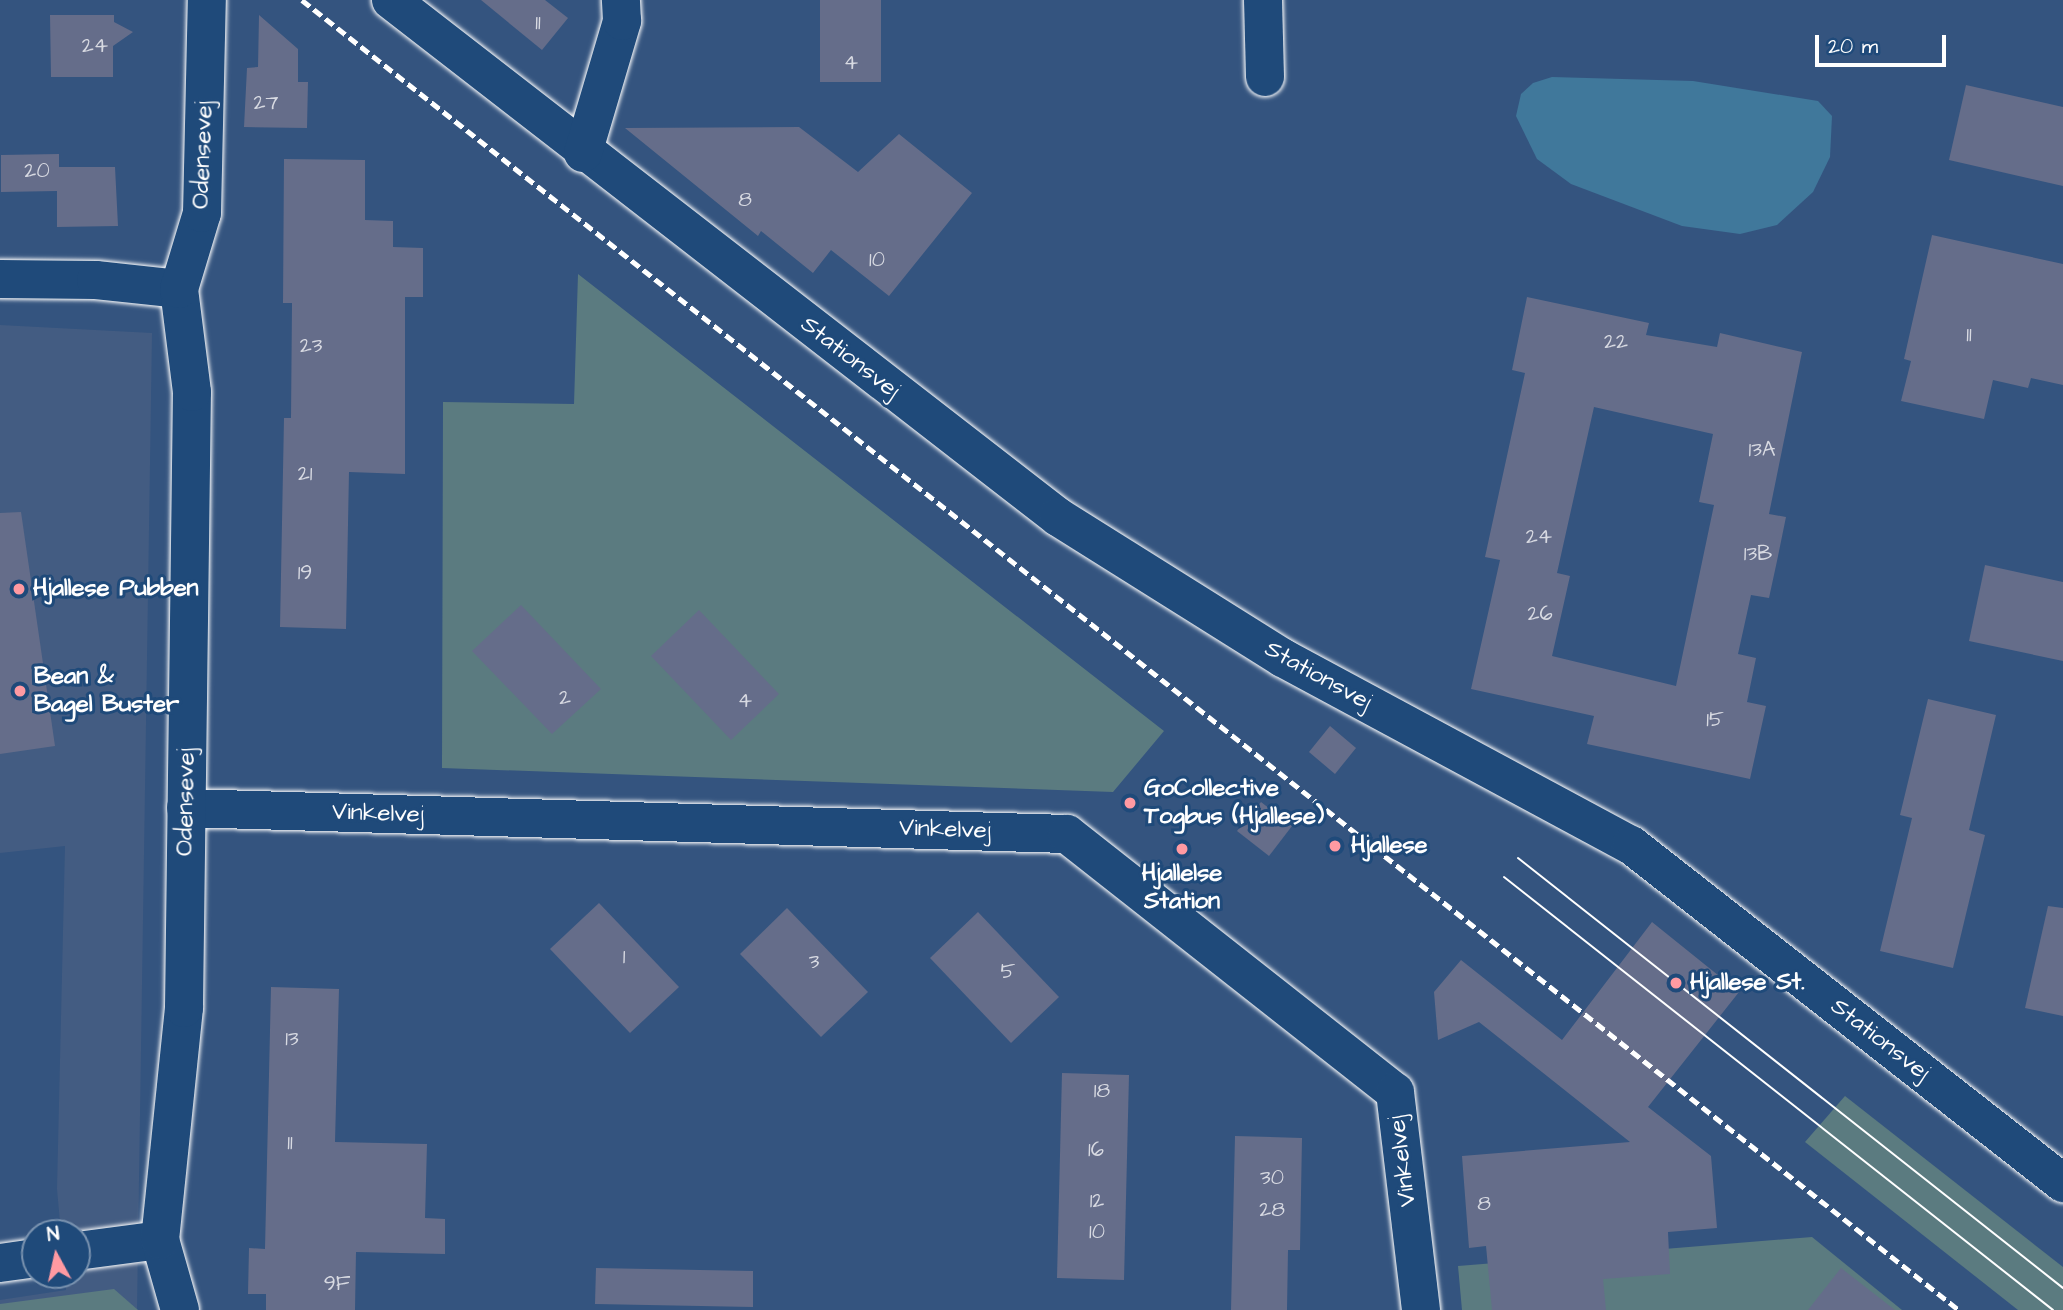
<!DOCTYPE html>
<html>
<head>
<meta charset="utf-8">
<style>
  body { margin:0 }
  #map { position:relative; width:2063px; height:1310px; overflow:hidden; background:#34547f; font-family:"Architects Daughter",sans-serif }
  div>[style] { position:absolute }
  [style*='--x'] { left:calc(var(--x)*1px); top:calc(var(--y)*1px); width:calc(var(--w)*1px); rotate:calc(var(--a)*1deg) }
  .built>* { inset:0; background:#435c82 }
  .green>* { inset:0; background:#5b7b80 }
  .water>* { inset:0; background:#40789b }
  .building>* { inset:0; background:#656d8a }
  .roads { filter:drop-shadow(0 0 2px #fff) drop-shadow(0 0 2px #fff) }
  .minor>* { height:38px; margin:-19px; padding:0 19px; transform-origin:19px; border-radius:19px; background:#1f4a7a }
  .tertiary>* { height:38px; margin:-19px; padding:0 19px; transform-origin:19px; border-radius:19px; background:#1f4a7a }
  .tram>* { height:2px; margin:-1px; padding:0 1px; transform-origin:1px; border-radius:1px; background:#fff }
  .rail>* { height:5px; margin-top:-2.5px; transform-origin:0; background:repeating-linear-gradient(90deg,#fff 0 10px,transparent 0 15px) }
  .dots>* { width:19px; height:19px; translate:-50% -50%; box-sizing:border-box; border:4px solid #1f4a7a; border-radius:50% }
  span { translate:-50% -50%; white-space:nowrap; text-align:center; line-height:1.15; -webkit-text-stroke:6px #1f4a7a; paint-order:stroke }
  .number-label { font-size:21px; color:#d8dae2 }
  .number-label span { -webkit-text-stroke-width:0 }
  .street-label { font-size:24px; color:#fff }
  .poi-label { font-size:24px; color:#fff; font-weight:700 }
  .left { translate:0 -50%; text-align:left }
  .north { position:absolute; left:21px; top:1219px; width:70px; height:70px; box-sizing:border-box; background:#1f4a7a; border:2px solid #7992af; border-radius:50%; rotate:352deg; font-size:19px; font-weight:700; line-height:28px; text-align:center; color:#fff }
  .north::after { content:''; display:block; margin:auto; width:24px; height:32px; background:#ff9aa2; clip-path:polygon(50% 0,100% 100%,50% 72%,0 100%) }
  .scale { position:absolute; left:1815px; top:35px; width:131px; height:32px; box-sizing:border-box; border:4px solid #fff; border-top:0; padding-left:9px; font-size:21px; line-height:24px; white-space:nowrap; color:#fff; -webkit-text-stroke:5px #1f4a7a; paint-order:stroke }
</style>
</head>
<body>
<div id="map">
  <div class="built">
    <i style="clip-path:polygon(0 325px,152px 333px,137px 1310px,0 1310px,0 1300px,66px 1290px,65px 1275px,77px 1275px,77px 1233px,61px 1233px,57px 1189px,65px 846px,0 853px)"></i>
  </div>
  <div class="green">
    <i style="clip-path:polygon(578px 274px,1164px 731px,1113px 792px,442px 768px,443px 402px,574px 404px)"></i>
    <i style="clip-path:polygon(1845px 1096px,2063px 1267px,2063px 1310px,2018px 1310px,1805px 1142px)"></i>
    <i style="clip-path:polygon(1812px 1237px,1902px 1310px,1462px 1310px,1458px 1266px)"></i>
    <i style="clip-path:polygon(114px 1289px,138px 1310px,0 1310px,0 1304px)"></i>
  </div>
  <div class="water">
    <i style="clip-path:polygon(1552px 77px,1693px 81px,1818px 101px,1832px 116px,1830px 157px,1813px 192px,1777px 225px,1740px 234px,1682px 226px,1571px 184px,1537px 159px,1516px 116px,1521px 94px,1533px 83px)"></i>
  </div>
  <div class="building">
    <i style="clip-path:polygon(481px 0,545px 0,568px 18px,542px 50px)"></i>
    <i style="clip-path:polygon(820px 0,881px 0,881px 82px,820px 82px)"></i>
    <i style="clip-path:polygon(50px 15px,114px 15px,114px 22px,133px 32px,113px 46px,113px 77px,51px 77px)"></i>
    <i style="clip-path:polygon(259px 15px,298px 49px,298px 82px,308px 82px,307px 128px,244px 127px,247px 68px,258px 67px)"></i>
    <i style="clip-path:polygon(1966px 85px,2063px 107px,2063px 186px,1949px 160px)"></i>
    <i style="clip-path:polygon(799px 127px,858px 172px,899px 134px,972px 193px,889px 296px,831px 250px,813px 273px,761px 231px,758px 236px,625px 128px)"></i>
    <i style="clip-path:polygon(59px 154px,59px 167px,115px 167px,118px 226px,57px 227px,57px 191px,1px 192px,1px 155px)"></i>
    <i style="clip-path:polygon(284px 159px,365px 160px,365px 220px,393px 221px,393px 247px,423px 248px,423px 297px,405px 297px,405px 474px,349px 472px,346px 629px,280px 627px,284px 418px,291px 418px,292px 303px,283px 303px)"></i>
    <i style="clip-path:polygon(1932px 235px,2063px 264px,2063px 385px,2031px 378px,2028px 388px,1993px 380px,1984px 419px,1901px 401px,1911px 361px,1904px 359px)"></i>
    <i style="clip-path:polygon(evenodd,1527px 297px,1649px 323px,1646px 335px,1717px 347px,1720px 333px,1802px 352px,1769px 514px,1786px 517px,1777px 561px,1769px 598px,1751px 595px,1738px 654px,1756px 658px,1747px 702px,1766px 706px,1750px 779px,1587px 744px,1594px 716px,1471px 689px,1500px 560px,1485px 557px,1525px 373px,1512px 370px,1527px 297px,1594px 407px,1713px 434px,1699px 502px,1714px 505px,1676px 686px,1552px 656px,1570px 576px,1557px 573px,1594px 407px)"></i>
    <i style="clip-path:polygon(21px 512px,55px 746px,0 754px,0 513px)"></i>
    <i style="clip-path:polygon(1985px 565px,2063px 582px,2063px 661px,1969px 641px)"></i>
    <i style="clip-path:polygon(521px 605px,601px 689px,552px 734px,472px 651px)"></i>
    <i style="clip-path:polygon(699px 610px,779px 694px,731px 740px,651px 656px)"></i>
    <i style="clip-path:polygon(1928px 699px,1996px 715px,1969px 830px,1985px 835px,1953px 968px,1880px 951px,1912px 818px,1900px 815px)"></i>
    <i style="clip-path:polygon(1330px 726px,1356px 748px,1335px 774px,1309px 752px)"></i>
    <i style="clip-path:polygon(1261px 802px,1292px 826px,1269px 856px,1237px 831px)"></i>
    <i style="clip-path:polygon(599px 903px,679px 987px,630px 1033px,550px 949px)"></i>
    <i style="clip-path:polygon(2048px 906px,2063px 908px,2063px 1016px,2025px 1008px)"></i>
    <i style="clip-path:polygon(787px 908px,868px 992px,821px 1037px,740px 954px)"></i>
    <i style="clip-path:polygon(978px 912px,1059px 997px,1011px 1043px,930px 958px)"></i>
    <i style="clip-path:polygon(1652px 922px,1739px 992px,1648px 1107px,1711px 1156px,1717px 1228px,1668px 1232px,1670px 1274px,1603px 1279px,1606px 1310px,1492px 1310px,1486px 1246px,1469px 1248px,1462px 1156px,1630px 1142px,1479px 1022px,1438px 1040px,1434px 992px,1461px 960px,1562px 1040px)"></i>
    <i style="clip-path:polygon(271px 987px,339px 989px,335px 1142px,427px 1144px,425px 1218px,445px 1219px,445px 1254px,356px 1252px,355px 1310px,266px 1310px,266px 1294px,248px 1294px,249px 1248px,265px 1249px)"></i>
    <i style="clip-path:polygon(1062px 1073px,1129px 1075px,1124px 1280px,1057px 1278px)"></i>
    <i style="clip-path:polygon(1235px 1136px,1302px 1138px,1300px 1250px,1288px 1250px,1287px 1310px,1231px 1310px)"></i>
    <i style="clip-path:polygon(596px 1268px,753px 1271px,753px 1307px,595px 1304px)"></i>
    <i style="clip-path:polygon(1841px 1268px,1895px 1310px,1808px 1310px)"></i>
  </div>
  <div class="roads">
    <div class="minor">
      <i style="--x:391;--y:0;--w:844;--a:37.78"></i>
      <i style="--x:1058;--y:517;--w:266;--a:32.1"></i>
      <i style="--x:1283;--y:658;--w:395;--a:28.3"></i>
      <i style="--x:1631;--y:845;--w:549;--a:38.04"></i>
      <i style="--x:1263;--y:0;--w:77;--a:88.5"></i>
      <i style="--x:583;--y:153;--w:138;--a:-73.5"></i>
      <i style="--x:622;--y:21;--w:21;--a:-93"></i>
      <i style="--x:0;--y:279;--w:96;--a:0.6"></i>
      <i style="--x:96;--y:280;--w:83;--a:6.2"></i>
      <i style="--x:186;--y:808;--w:881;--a:1.69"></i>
      <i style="--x:1067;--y:834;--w:417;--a:38.2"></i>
      <i style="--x:1395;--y:1092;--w:220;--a:83.2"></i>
      <i style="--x:77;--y:1251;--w:84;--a:-7.5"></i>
      <i style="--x:0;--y:1263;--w:35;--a:-8"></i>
    </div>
    <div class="tertiary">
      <i style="--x:180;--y:1310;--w:73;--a:-105.9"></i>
      <i style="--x:160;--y:1240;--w:233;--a:-84.1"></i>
      <i style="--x:184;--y:1008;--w:616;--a:-89.26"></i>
      <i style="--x:192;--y:392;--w:104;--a:-97.2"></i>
      <i style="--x:179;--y:289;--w:79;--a:-73.2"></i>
      <i style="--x:202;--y:213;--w:213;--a:-88.7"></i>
    </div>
  </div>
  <div class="tram">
    <i style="--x:1518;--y:858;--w:694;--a:38.27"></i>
    <i style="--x:1504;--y:877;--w:699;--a:38.26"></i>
  </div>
  <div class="rail">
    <i style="--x:302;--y:0;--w:2112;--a:38.33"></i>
  </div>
  <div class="dots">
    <i style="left:19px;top:589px;background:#ff9aa2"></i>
    <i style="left:20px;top:691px;background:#ff9aa2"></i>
    <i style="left:1130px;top:803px;background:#ff9aa2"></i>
    <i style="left:1335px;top:846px;background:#ff9aa2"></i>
    <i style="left:1182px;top:849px;background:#ff9aa2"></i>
    <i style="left:1676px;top:983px;background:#ff9aa2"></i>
  </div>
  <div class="number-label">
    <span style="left:538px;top:23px">11</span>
    <span style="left:95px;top:46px">24</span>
    <span style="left:851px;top:63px">4</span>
    <span style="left:266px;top:103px">27</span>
    <span style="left:37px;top:171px">20</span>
    <span style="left:745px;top:200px">8</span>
    <span style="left:877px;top:260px">10</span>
    <span style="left:1969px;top:335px">11</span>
    <span style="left:1616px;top:342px">22</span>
    <span style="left:311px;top:346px">23</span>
    <span style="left:1762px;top:450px">13A</span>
    <span style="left:305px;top:474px">21</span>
    <span style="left:1539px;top:537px">24</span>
    <span style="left:1758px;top:554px">13B</span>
    <span style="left:305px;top:573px">19</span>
    <span style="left:1540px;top:614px">26</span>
    <span style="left:565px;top:698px">2</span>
    <span style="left:745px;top:701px">4</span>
    <span style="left:1715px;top:720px">15</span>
    <span style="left:624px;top:957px">1</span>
    <span style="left:814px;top:962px">3</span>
    <span style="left:1008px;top:972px">5</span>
    <span style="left:292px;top:1039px">13</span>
    <span style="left:1102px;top:1091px">18</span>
    <span style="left:290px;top:1143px">11</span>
    <span style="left:1096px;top:1150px">16</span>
    <span style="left:1272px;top:1178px">30</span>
    <span style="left:1097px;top:1201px">12</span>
    <span style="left:1484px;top:1204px">8</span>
    <span style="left:1272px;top:1210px">28</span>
    <span style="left:1097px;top:1232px">10</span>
    <span style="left:337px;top:1284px">9F</span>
  </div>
  <div class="street-label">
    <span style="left:203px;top:155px;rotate:-88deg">Odensevej</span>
    <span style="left:850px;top:358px;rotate:38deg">Stationsvej</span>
    <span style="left:1318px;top:676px;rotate:29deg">Stationsvej</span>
    <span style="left:186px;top:802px;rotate:-89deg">Odensevej</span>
    <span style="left:378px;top:814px;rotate:2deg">Vinkelvej</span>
    <span style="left:945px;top:830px;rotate:2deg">Vinkelvej</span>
    <span style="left:1880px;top:1040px;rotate:38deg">Stationsvej</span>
    <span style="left:1403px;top:1161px;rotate:-97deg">Vinkelvej</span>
  </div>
  <div class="poi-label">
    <span class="left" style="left:33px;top:589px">Hjallese Pubben</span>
    <span class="left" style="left:34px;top:691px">Bean &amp;<br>Bagel Buster</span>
    <span class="left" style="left:1144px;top:803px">GoCollective<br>Togbus (Hjallese)</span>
    <span class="left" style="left:1351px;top:846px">Hjallese</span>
    <span style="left:1182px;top:888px">Hjallelse<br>Station</span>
    <span class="left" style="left:1690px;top:983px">Hjallese St.</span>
  </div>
  <div class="north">N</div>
  <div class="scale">20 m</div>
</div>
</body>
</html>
